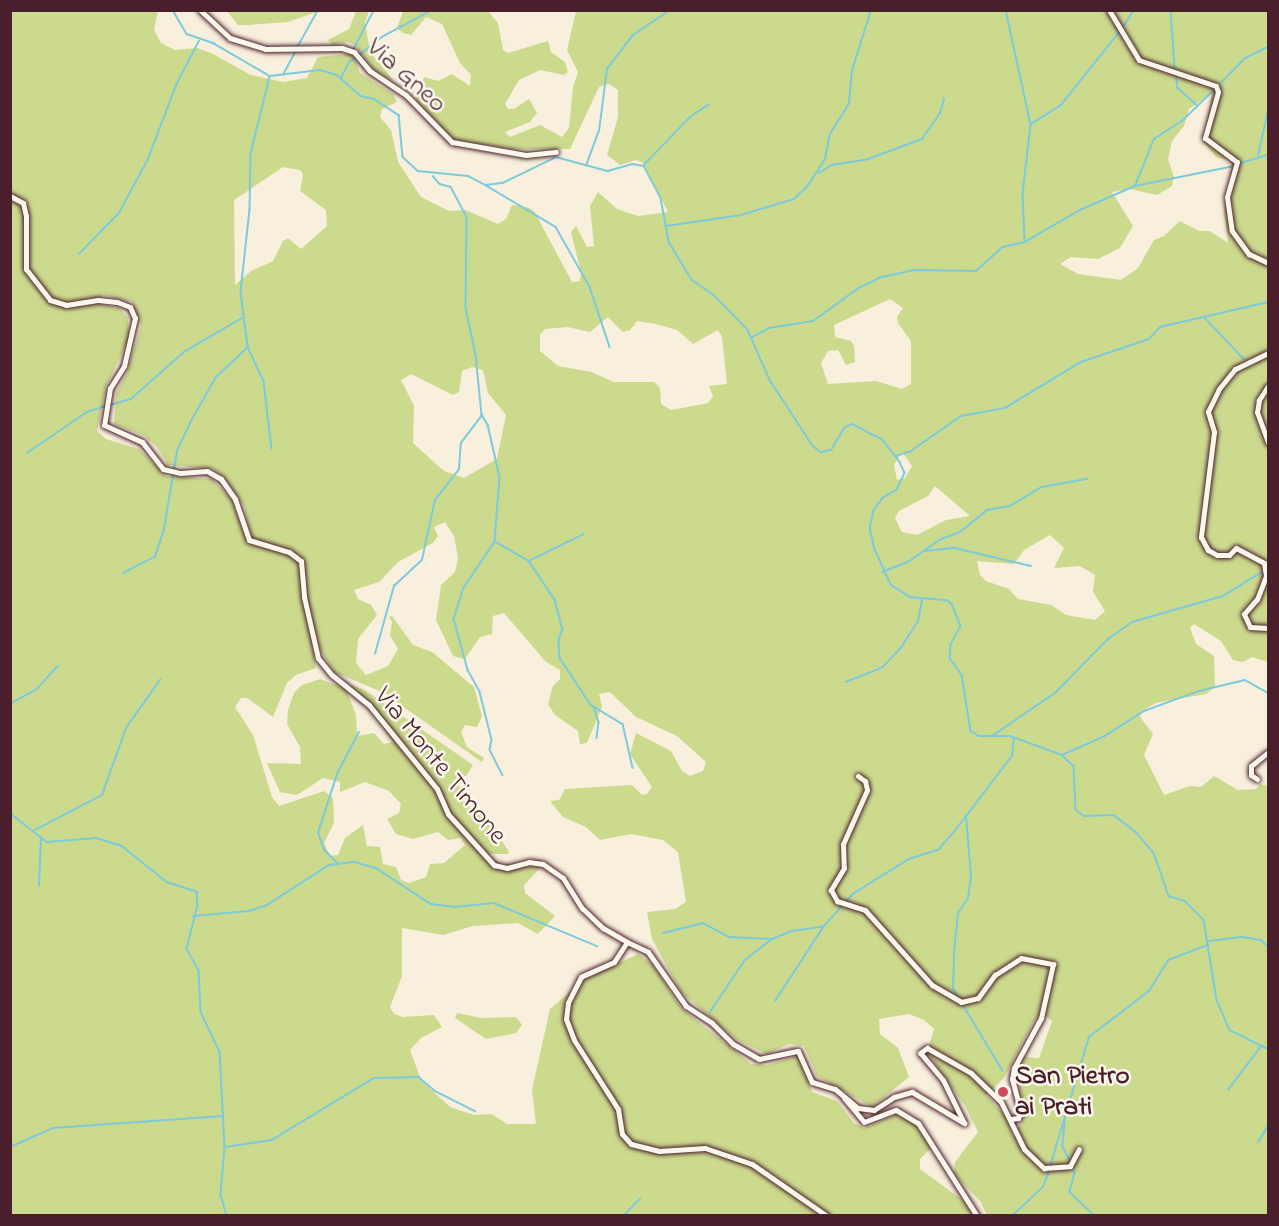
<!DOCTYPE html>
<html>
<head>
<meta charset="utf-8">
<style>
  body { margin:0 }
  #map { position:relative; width:1279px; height:1226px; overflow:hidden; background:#f8efdd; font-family:"Indie Flower",sans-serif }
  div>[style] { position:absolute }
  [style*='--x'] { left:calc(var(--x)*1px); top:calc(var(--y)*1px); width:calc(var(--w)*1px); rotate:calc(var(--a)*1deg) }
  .green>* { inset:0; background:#ccda8e }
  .stream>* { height:1.5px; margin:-0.75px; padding:0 0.75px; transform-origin:0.75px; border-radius:0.75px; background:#7dcadb }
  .roads { filter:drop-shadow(0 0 2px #4a1f2b) drop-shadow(0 0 2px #4a1f2b) }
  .street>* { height:5px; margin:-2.5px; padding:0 2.5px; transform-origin:2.5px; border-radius:2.5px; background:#fbf7ec }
  .dots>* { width:16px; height:16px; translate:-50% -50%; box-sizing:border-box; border:3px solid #fbf7ec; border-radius:50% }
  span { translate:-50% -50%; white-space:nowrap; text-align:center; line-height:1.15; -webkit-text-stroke:5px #fbf7ec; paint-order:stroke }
  .street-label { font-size:27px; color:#4a1f2b }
  .poi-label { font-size:27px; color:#4a1f2b; font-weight:700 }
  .left { translate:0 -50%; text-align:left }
  .frame { position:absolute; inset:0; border:12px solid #4a1f2b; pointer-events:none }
</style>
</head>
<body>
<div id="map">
  <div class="green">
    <i style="clip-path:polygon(evenodd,10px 11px,158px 11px,154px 30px,161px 43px,175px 50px,197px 48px,211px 53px,251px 75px,283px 82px,307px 78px,318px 57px,349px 54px,355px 58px,360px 73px,393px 94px,397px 102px,382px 109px,380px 117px,391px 130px,398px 162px,421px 197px,449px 211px,465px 210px,498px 224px,506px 219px,512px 205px,527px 207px,534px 211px,572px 282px,580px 281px,581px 273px,571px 232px,576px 226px,587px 247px,594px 246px,590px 206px,598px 192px,617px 209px,638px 216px,668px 212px,643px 163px,636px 160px,620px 165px,607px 155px,618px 117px,618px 90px,609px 84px,599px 87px,570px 149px,512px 149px,453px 140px,416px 100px,424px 77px,438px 81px,452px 74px,470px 86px,471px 75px,460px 63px,442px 24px,426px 17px,411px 35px,403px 33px,397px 28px,403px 11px,488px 11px,498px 23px,503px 50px,508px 53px,548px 41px,551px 52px,565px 62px,568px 72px,564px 75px,540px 70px,519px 80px,505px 104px,508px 109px,514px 109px,529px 99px,537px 113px,530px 122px,505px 132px,510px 137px,540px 125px,562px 137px,569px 128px,573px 87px,578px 72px,567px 50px,576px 11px,1268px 11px,1268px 662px,1252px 657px,1243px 662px,1233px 660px,1221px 641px,1194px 624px,1190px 628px,1196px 644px,1214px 656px,1215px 687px,1206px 694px,1156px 703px,1141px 711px,1140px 717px,1153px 734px,1144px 755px,1164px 795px,1190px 786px,1201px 787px,1214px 776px,1238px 790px,1256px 789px,1260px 784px,1268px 786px,1268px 1215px,987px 1215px,980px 1201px,954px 1174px,955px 1162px,978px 1132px,965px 1106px,927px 1052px,934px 1029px,924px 1020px,909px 1014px,879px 1019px,880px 1034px,898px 1048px,909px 1077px,872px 1107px,817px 1076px,804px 1046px,789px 1044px,766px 1054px,736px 1039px,681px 992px,652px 939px,647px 912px,675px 909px,686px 902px,678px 852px,663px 840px,631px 834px,600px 840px,586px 827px,563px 817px,550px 801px,559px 800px,565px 789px,632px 785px,642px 795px,647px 794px,652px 787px,630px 754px,636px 733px,671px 751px,682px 771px,690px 776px,703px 771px,706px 762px,677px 736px,636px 717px,610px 692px,599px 694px,602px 707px,587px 743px,580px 744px,578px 731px,555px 715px,548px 704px,553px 686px,560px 679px,560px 670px,546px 662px,504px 613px,493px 616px,492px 634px,480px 637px,465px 659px,453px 656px,436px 620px,441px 585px,455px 572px,458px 558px,454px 536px,445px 522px,434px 527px,438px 536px,433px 543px,398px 562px,379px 582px,354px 590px,358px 599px,371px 605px,377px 615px,358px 639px,356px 663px,366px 675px,388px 666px,398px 649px,390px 635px,392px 622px,389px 617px,392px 616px,413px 645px,432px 652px,474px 687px,482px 716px,477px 727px,465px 725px,461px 732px,467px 747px,484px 758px,482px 762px,382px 692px,334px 672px,321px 651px,312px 645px,316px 668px,296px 675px,287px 683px,273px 717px,247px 698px,241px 698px,235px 707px,253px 735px,272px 797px,279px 806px,324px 791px,333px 798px,334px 823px,324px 843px,330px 856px,338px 855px,345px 838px,363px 825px,367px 846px,380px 847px,383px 864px,396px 867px,401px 880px,409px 883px,426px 877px,430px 864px,444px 863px,465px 845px,461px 838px,448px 840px,438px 832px,413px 839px,396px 834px,387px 819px,399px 813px,401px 804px,389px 791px,365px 782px,340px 792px,340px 782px,323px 778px,297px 795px,280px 792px,267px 763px,301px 764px,300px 747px,287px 724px,288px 710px,294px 693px,302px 685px,320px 679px,346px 689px,352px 685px,365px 690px,473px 765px,466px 776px,457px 777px,464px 803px,489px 823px,508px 850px,509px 854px,488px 854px,502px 865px,540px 859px,540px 868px,524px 885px,525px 893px,555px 916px,538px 934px,518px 923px,473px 926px,443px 935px,402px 928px,402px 976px,390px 1007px,394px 1014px,403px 1017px,434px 1015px,442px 1027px,421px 1038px,410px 1050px,421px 1080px,450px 1107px,474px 1115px,492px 1114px,507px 1124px,536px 1124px,532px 1090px,550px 1009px,586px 978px,638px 954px,653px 965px,681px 1008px,751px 1064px,767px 1065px,798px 1056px,812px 1092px,837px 1101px,854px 1123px,864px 1128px,901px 1113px,912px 1120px,932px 1147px,920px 1159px,920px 1169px,976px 1210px,976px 1215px,11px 1215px,10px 11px,1212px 93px,1203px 142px,1216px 157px,1233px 161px,1224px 211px,1228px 243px,1210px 231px,1199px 231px,1180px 221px,1164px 236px,1154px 240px,1138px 268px,1121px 280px,1078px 274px,1060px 264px,1071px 257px,1098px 259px,1120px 248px,1133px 226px,1112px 192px,1130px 189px,1157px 195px,1172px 186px,1174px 177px,1168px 159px,1172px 141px,1184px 126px,1189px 109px,1212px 93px,10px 11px,283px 167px,300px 170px,303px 175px,300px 191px,326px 210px,327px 226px,301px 249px,288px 238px,283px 241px,273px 261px,251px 271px,235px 285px,234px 200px,283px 167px,10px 11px,103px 295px,132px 302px,141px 326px,127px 373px,116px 393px,114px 424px,143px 435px,157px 447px,168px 465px,213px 469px,223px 476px,244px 506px,249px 529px,241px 526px,232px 500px,212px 479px,166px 476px,139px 449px,106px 439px,97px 431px,106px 387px,130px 336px,127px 316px,119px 308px,98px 304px,103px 295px,10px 11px,890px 299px,903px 308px,897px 317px,898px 323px,911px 341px,911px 384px,902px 389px,876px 381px,828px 384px,821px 363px,828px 351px,838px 350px,846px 365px,855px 362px,854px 346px,851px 341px,835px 337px,834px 325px,890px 299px,10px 11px,608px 317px,623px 332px,630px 330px,637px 321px,656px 324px,677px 330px,693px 344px,718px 330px,722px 337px,727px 384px,709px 386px,713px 396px,708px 403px,671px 410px,661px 404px,660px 388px,654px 382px,614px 382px,591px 372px,558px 366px,540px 351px,540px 335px,545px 329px,568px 327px,590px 332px,608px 317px,10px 11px,472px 367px,483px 370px,488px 393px,506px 415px,497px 459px,464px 478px,444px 471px,413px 443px,414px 406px,401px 380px,411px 374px,453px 395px,459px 392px,462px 371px,472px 367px,10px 11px,902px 452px,912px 466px,905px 478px,897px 480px,894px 465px,902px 452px,10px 11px,935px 486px,970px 516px,946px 520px,917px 535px,902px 532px,895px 518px,899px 511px,928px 496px,935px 486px,10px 11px,1050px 535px,1064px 548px,1054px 568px,1080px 566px,1095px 575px,1093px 592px,1105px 611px,1095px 620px,1066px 615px,1051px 605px,1018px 599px,1009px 589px,986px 581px,980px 575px,977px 561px,1014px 564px,1024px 550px,1050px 535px,10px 11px,346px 689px,371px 710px,393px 742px,384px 744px,374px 733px,357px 736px,356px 715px,346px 689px,10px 11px,1044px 1015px,1052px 1021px,1039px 1058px,1024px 1057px,1020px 1062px,1025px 1083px,1019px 1086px,1024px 1117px,1013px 1136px,1006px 1117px,986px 1095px,1004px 1078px,1032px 1024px,1038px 1016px,1044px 1015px)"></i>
    <i style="clip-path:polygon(227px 11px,319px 11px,288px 22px,249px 25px,238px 25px)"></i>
    <i style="clip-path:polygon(356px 11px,369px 11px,365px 22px,370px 52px,394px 81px,376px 72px,355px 45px,348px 42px,333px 45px,328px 40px,349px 29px)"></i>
    <i style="clip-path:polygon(457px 1013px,481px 1018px,516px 1017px,522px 1025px,516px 1033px,486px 1039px,455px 1018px)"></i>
  </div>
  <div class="stream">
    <i style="--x:173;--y:10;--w:28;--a:60"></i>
    <i style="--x:187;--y:34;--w:28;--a:19"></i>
    <i style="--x:213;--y:43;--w:66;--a:30.1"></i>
    <i style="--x:270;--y:76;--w:50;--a:-6.8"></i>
    <i style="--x:320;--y:70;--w:18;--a:16"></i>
    <i style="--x:337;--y:75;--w:32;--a:41"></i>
    <i style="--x:361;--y:96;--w:13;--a:13"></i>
    <i style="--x:374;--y:99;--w:30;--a:33"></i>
    <i style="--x:399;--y:115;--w:42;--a:84.6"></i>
    <i style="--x:403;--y:157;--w:21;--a:43"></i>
    <i style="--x:418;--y:171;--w:50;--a:5.7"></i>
    <i style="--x:468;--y:176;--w:20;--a:27"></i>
    <i style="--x:486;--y:185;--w:17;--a:-7"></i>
    <i style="--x:503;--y:183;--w:59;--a:-26.1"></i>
    <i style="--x:556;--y:157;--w:54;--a:15.1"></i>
    <i style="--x:608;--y:171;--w:25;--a:-16"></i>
    <i style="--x:632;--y:164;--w:12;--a:9"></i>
    <i style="--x:644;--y:166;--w:36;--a:62"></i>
    <i style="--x:661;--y:198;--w:45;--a:79.7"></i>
    <i style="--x:669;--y:242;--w:44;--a:58.8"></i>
    <i style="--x:692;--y:280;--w:25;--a:34"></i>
    <i style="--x:713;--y:294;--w:50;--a:45.8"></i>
    <i style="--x:748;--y:330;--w:55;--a:66.3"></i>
    <i style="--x:770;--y:380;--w:79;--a:56.9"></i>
    <i style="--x:813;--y:446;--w:10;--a:37"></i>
    <i style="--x:821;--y:452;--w:10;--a:-11"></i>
    <i style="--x:831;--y:450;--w:26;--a:-59"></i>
    <i style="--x:844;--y:428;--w:9;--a:-27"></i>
    <i style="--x:852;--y:424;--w:34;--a:27"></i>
    <i style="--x:882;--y:439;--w:29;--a:52"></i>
    <i style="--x:900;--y:462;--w:12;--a:66"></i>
    <i style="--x:905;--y:473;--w:19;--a:115"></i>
    <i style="--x:897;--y:490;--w:16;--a:150"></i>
    <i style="--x:883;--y:498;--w:16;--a:125"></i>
    <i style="--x:874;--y:511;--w:17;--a:103"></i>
    <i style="--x:870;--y:528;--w:22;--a:77"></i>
    <i style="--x:875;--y:549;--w:39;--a:66"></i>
    <i style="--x:891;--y:585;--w:22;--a:32"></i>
    <i style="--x:910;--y:597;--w:37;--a:5"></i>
    <i style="--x:947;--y:600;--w:6;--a:39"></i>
    <i style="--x:952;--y:604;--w:24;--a:68"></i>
    <i style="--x:961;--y:626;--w:21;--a:118"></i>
    <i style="--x:951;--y:645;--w:13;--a:94"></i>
    <i style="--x:950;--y:658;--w:21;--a:55"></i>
    <i style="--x:962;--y:675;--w:57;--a:80.9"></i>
    <i style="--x:971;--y:731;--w:9;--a:32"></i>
    <i style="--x:979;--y:736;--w:31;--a:0"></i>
    <i style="--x:1010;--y:736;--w:55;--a:20.1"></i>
    <i style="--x:1062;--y:755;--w:16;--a:43"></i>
    <i style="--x:1074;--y:766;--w:44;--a:87.4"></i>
    <i style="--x:1076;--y:810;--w:10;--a:37"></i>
    <i style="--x:1084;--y:816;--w:30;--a:-2"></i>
    <i style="--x:1114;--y:815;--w:29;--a:38"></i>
    <i style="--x:1137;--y:833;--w:26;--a:50"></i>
    <i style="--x:1154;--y:853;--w:46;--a:70.8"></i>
    <i style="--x:1169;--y:896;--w:17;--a:17"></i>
    <i style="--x:1185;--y:901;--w:27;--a:45"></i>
    <i style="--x:1204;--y:920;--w:81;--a:80.8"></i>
    <i style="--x:1217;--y:1000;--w:33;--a:67"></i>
    <i style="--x:1230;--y:1030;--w:42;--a:26.6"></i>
    <i style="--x:1006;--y:10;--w:118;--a:77.7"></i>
    <i style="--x:1031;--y:125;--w:69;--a:96.6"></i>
    <i style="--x:1023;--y:194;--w:48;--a:87.6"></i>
    <i style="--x:1171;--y:10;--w:59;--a:86.1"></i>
    <i style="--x:1123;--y:27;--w:20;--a:-57"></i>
    <i style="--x:298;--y:46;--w:41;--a:-60.9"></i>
    <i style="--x:353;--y:50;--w:45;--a:-62.3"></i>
    <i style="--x:359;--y:55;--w:29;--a:-38"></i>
    <i style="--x:382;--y:37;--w:57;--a:-28.4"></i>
    <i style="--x:1176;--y:74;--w:14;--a:82"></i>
    <i style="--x:1178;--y:88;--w:25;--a:42"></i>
    <i style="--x:283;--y:75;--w:27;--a:-62"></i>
    <i style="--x:270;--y:77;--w:79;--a:103.9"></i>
    <i style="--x:251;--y:154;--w:56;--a:91"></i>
    <i style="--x:250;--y:210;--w:82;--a:96.3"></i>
    <i style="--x:241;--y:292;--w:55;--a:82.7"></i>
    <i style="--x:248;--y:347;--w:38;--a:65"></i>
    <i style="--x:264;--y:382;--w:67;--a:83.2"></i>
    <i style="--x:341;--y:78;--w:18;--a:-63"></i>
    <i style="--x:349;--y:62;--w:8;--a:-30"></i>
    <i style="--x:1218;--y:86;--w:37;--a:-46"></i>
    <i style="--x:1244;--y:59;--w:27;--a:-27"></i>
    <i style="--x:1031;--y:124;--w:36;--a:-32"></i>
    <i style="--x:1061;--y:105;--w:95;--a:-51.4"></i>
    <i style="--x:1258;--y:156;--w:46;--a:-77.5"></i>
    <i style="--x:1238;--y:164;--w:31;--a:-17"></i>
    <i style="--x:644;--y:165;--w:66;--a:-46.2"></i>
    <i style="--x:690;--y:117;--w:22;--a:-34"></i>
    <i style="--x:586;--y:166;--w:37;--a:-70"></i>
    <i style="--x:599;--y:131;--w:63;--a:-82.6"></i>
    <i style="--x:607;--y:69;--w:43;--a:-52.6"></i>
    <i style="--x:633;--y:35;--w:45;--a:-34"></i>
    <i style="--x:819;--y:173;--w:15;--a:-32"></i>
    <i style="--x:832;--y:165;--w:36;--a:-9"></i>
    <i style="--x:868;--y:159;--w:58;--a:-20.3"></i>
    <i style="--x:922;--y:139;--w:32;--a:-55"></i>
    <i style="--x:940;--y:113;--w:15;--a:-74"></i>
    <i style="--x:433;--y:176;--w:11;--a:49"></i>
    <i style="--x:440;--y:184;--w:11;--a:15"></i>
    <i style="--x:451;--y:187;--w:34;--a:62"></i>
    <i style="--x:467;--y:217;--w:91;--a:90.6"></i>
    <i style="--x:466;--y:308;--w:48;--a:78"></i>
    <i style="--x:476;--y:355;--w:60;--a:84.3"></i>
    <i style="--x:482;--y:415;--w:12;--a:59"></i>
    <i style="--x:488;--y:425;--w:53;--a:77"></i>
    <i style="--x:500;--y:477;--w:65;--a:94.4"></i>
    <i style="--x:495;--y:542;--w:55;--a:124"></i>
    <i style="--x:464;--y:588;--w:33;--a:108"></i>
    <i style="--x:454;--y:619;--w:53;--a:74.6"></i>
    <i style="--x:468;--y:670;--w:25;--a:61"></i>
    <i style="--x:480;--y:692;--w:49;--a:76"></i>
    <i style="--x:492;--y:740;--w:10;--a:101"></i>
    <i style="--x:490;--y:750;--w:28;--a:63"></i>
    <i style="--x:487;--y:186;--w:80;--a:30.7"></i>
    <i style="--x:556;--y:227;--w:69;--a:60.5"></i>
    <i style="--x:590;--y:287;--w:63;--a:71.6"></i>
    <i style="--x:1135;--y:186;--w:51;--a:-68"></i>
    <i style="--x:1154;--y:139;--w:33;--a:-33"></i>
    <i style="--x:1182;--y:121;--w:45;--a:-44.1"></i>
    <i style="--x:666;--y:226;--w:76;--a:-8.3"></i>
    <i style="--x:741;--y:215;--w:55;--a:-16.8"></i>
    <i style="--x:794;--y:199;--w:18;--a:-43"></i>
    <i style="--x:807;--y:187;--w:33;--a:-57"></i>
    <i style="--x:825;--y:159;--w:25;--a:-79"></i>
    <i style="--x:830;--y:134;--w:36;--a:-58"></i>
    <i style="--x:849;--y:103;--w:32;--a:-85"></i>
    <i style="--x:852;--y:71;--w:64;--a:-72.7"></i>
    <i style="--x:79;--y:254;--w:57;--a:-45.7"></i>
    <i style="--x:119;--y:213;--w:61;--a:-61.8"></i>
    <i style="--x:148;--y:159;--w:81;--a:-69.1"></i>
    <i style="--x:177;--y:83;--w:47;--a:-62.4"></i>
    <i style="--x:1205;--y:318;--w:57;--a:46.4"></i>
    <i style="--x:751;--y:338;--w:21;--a:-29"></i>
    <i style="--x:769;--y:328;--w:45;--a:-9"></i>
    <i style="--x:813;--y:321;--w:57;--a:-35.7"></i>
    <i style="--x:859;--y:288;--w:25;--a:-26"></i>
    <i style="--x:882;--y:277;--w:34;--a:-12"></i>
    <i style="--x:915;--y:270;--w:61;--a:0.9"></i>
    <i style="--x:976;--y:271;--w:36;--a:-42"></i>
    <i style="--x:1003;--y:247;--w:23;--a:-13"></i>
    <i style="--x:1025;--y:242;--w:64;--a:-30.2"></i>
    <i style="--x:1080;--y:210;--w:60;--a:-23.6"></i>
    <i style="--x:1135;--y:186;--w:101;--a:-11.4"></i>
    <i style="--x:110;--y:405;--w:22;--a:-16"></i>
    <i style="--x:131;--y:399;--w:71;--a:-41.6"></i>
    <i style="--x:184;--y:352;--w:67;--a:-30.4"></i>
    <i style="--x:27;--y:453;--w:73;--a:-34.3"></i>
    <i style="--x:87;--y:412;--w:19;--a:-18"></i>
    <i style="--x:896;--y:456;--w:16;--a:-18"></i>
    <i style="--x:911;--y:451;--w:61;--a:-35"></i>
    <i style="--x:961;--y:416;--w:45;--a:-10.3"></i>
    <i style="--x:1005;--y:408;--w:89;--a:-31.2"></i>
    <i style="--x:1081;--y:362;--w:72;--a:-18.7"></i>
    <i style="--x:1149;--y:339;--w:16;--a:-47"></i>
    <i style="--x:1160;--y:327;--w:111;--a:-13"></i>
    <i style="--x:496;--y:542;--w:38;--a:30"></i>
    <i style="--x:529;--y:561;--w:47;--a:56.3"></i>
    <i style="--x:555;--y:600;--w:30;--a:75"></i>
    <i style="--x:563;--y:629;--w:12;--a:110"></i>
    <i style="--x:559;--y:640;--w:18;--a:87"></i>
    <i style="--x:560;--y:658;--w:56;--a:56.6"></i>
    <i style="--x:591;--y:705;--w:37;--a:31"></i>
    <i style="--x:623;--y:724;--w:45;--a:77.2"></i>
    <i style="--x:924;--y:551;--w:31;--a:-6"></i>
    <i style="--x:955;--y:548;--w:78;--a:13.3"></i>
    <i style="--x:529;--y:561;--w:61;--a:-26.1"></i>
    <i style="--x:882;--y:572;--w:28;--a:-21"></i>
    <i style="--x:908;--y:562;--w:40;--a:-34.9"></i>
    <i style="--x:941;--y:539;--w:20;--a:-20"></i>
    <i style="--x:960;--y:532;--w:35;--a:-39"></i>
    <i style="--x:987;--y:510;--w:23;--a:-10"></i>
    <i style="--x:1010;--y:506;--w:37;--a:-31"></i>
    <i style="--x:1042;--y:487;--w:46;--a:-10.1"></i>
    <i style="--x:123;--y:573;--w:36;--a:-27"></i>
    <i style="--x:155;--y:557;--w:29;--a:-72"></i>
    <i style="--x:164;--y:529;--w:79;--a:-80.5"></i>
    <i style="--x:177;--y:451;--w:31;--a:-65"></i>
    <i style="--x:190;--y:423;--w:53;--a:-60.5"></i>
    <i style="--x:216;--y:377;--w:44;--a:-43.2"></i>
    <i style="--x:375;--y:654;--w:71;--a:-74.4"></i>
    <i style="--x:394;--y:586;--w:38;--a:-43"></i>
    <i style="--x:422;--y:560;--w:61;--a:-77.8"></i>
    <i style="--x:435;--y:500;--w:39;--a:-52"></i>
    <i style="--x:459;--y:469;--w:26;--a:-86"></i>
    <i style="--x:461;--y:443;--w:35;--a:-53"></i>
    <i style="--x:846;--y:682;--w:40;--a:-22"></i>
    <i style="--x:883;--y:667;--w:25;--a:-47"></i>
    <i style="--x:900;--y:649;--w:33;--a:-57"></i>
    <i style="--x:918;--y:621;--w:21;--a:-79"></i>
    <i style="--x:10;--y:704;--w:31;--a:-29"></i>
    <i style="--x:37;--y:689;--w:31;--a:-48"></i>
    <i style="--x:594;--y:707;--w:16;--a:72"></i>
    <i style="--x:599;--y:722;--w:16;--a:97"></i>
    <i style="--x:992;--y:736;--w:76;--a:-34.3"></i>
    <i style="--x:1055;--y:693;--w:76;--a:-45.5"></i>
    <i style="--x:1108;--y:639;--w:29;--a:-35"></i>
    <i style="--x:1132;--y:622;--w:95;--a:-15.9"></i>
    <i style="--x:1223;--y:596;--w:46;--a:-31.6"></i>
    <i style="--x:1062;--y:755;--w:47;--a:-23.8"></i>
    <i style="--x:1105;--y:736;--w:46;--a:-32.7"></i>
    <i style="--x:1144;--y:711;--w:59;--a:-20"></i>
    <i style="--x:1199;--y:691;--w:47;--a:-13.4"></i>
    <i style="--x:1245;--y:680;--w:26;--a:29"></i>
    <i style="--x:10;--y:813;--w:47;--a:38.1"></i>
    <i style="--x:47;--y:842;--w:49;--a:-4.7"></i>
    <i style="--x:96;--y:838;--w:27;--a:17"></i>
    <i style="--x:122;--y:846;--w:58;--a:38.7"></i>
    <i style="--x:167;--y:882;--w:32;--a:18"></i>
    <i style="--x:197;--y:892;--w:13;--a:86"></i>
    <i style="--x:198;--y:905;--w:45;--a:104"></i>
    <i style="--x:187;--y:949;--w:25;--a:61"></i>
    <i style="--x:199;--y:971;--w:41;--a:87.2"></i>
    <i style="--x:201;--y:1012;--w:44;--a:64.6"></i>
    <i style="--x:220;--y:1052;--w:96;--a:87"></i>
    <i style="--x:225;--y:1148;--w:47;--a:94.9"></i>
    <i style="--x:221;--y:1195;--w:22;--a:74"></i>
    <i style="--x:35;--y:830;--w:76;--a:-27.6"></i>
    <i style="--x:102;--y:795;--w:71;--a:-70.3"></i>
    <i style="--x:126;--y:728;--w:59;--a:-54.7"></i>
    <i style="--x:337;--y:863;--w:18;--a:-135"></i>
    <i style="--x:324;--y:850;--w:18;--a:-109"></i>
    <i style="--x:318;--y:833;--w:62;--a:-72.1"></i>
    <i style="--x:337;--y:774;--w:47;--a:-62.4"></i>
    <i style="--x:39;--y:886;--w:47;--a:-87.6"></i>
    <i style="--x:193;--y:916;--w:56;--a:-5.1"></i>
    <i style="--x:249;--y:911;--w:19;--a:-18"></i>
    <i style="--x:267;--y:905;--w:74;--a:-32.8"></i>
    <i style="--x:329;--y:865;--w:26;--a:-7"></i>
    <i style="--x:355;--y:862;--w:22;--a:16"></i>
    <i style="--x:376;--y:868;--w:66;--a:33.2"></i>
    <i style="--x:431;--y:904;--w:24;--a:7"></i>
    <i style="--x:455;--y:907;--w:39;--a:-6"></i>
    <i style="--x:494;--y:903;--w:112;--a:22.7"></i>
    <i style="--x:663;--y:933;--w:41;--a:-14"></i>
    <i style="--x:703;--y:923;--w:30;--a:28"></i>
    <i style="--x:729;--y:937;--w:42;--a:2.7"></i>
    <i style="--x:1209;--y:941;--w:34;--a:-7"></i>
    <i style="--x:1243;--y:937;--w:18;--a:9"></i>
    <i style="--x:1261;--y:940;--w:9;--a:41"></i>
    <i style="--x:959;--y:999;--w:13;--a:-119"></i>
    <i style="--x:953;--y:988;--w:35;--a:-88"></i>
    <i style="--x:954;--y:953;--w:40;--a:-84.3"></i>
    <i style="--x:958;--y:913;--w:18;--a:-56"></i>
    <i style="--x:968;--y:898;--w:22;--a:-82"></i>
    <i style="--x:971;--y:876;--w:59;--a:-94.8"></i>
    <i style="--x:775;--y:1001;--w:90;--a:-56.8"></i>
    <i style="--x:824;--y:926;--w:43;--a:-47.8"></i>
    <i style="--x:853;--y:894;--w:66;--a:-32"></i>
    <i style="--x:909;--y:859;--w:32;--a:-18"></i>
    <i style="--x:939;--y:849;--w:23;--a:-49"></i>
    <i style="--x:954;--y:832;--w:96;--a:-52.7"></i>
    <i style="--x:1012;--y:756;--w:18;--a:-84"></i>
    <i style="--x:962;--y:1003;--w:79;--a:58.9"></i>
    <i style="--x:710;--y:1012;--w:63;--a:-56.1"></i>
    <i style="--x:745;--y:960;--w:34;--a:-38"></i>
    <i style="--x:772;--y:939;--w:22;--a:-22"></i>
    <i style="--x:792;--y:931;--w:30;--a:-8"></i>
    <i style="--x:1228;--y:1090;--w:56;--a:-52.9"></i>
    <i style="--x:1066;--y:1111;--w:36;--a:95"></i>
    <i style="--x:1063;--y:1147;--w:16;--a:63"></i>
    <i style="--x:1258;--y:1142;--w:19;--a:-58"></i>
    <i style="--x:10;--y:1147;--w:47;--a:-23.8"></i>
    <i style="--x:53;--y:1128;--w:170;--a:-4"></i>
    <i style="--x:226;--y:1147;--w:47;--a:-8.7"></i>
    <i style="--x:272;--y:1140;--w:119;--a:-31.3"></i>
    <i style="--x:374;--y:1078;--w:45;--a:-1.3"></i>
    <i style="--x:419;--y:1077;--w:21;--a:41"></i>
    <i style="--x:435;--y:1091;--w:45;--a:26.6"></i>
    <i style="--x:1072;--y:1166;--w:8;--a:67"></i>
    <i style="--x:1075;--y:1173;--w:20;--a:105"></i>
    <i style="--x:1070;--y:1192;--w:35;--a:44"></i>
    <i style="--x:1050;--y:1167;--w:136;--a:-73.3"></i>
    <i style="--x:1089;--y:1037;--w:76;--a:-37.5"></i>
    <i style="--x:1149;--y:991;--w:36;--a:-58"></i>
    <i style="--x:1168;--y:960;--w:43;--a:-20.6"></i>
    <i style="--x:623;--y:1216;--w:24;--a:-45"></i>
    <i style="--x:1012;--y:1216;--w:42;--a:-43.1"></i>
    <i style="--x:1043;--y:1187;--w:17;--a:-69"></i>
  </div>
  <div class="roads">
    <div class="street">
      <i style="--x:200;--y:10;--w:41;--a:43"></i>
      <i style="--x:230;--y:38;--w:37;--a:17"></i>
      <i style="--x:265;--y:49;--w:77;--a:-0.7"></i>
      <i style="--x:342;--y:48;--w:13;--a:18"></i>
      <i style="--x:354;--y:52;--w:25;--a:50"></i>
      <i style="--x:370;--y:71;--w:43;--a:33.7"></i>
      <i style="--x:406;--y:95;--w:66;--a:45.6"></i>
      <i style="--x:452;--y:142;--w:75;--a:10"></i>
      <i style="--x:526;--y:155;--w:30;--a:-6"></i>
      <i style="--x:1109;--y:10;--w:58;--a:59"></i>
      <i style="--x:1139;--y:60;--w:81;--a:18.7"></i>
      <i style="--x:1216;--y:86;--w:6;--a:72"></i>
      <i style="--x:1218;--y:92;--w:48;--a:105.8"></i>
      <i style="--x:1205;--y:138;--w:40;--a:37"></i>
      <i style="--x:1237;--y:162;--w:36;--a:106"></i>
      <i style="--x:1227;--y:197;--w:34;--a:82"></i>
      <i style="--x:1232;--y:231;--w:29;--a:54"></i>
      <i style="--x:1249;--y:254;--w:21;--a:25"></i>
      <i style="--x:10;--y:196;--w:15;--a:28"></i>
      <i style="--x:23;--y:203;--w:13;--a:77"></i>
      <i style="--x:26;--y:216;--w:53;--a:90"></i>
      <i style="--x:26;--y:269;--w:39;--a:52"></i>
      <i style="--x:50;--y:300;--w:17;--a:17"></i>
      <i style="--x:66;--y:305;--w:32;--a:-9"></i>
      <i style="--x:98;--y:300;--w:19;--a:6"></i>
      <i style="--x:117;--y:302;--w:14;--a:21"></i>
      <i style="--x:130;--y:307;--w:12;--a:66"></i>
      <i style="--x:135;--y:318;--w:49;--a:102.9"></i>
      <i style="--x:124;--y:366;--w:26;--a:122"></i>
      <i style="--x:110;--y:388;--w:37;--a:99"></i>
      <i style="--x:104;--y:425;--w:42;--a:24.1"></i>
      <i style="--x:142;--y:442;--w:34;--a:52"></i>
      <i style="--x:163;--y:469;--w:17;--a:13"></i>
      <i style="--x:180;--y:473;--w:27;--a:-4"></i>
      <i style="--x:207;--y:471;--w:16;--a:30"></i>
      <i style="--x:221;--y:479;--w:24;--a:55"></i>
      <i style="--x:235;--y:499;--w:43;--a:71.1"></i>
      <i style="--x:249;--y:540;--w:42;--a:16.7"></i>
      <i style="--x:289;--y:552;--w:15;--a:37"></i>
      <i style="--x:301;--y:561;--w:36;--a:85"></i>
      <i style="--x:304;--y:597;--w:63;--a:77.1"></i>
      <i style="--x:318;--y:658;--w:22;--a:51"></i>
      <i style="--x:332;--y:675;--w:48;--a:39"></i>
      <i style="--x:369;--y:705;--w:108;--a:51"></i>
      <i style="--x:437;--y:789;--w:27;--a:66"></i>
      <i style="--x:448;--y:814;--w:69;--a:48"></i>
      <i style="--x:494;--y:865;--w:13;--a:13"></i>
      <i style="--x:507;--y:868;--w:23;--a:-15"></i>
      <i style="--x:529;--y:862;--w:14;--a:8"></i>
      <i style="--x:543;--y:864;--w:24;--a:35"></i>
      <i style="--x:563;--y:878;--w:36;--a:58"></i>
      <i style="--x:582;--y:908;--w:29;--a:44"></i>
      <i style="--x:603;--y:928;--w:28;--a:30"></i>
      <i style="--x:627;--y:942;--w:24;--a:123"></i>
      <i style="--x:614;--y:962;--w:36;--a:156"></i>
      <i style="--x:581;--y:977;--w:29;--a:117"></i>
      <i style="--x:568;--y:1003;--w:16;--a:97"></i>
      <i style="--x:566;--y:1019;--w:22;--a:69"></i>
      <i style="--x:574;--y:1040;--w:82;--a:57.5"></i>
      <i style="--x:618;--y:1109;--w:25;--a:81"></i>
      <i style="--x:622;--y:1134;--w:13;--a:48"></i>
      <i style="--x:631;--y:1144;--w:29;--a:14"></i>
      <i style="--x:659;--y:1151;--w:46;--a:-3.7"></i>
      <i style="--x:705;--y:1148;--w:50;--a:18.8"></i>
      <i style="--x:752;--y:1164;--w:91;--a:34.7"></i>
      <i style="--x:1268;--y:353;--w:37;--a:154"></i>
      <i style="--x:1235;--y:369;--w:26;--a:129"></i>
      <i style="--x:1219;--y:389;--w:25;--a:116"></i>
      <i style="--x:1208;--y:412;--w:21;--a:73"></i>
      <i style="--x:1214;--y:432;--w:106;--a:97.1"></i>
      <i style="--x:1201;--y:537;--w:15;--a:62"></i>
      <i style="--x:1208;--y:550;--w:10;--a:29"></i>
      <i style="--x:1217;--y:555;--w:12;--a:0"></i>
      <i style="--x:1229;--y:555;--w:10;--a:-45"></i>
      <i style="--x:1236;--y:548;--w:32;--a:28"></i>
      <i style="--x:1264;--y:563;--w:13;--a:81"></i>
      <i style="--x:1266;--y:576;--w:25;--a:111"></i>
      <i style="--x:1257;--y:599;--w:20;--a:131"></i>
      <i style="--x:1244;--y:614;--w:14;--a:65"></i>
      <i style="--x:1250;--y:627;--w:18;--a:3"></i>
      <i style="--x:1268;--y:386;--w:17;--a:123"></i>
      <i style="--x:1259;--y:400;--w:12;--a:99"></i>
      <i style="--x:1257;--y:412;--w:33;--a:70"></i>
      <i style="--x:858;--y:776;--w:9;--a:36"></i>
      <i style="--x:865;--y:781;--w:9;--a:77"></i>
      <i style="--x:867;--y:790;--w:59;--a:114"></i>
      <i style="--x:843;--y:844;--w:24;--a:88"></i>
      <i style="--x:844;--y:868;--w:26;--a:121"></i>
      <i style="--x:831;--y:890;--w:13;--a:61"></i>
      <i style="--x:837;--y:901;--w:29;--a:18"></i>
      <i style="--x:865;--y:910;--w:101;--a:48.2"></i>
      <i style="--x:932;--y:985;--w:34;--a:30"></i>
      <i style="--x:961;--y:1002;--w:17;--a:-13"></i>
      <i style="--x:978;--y:998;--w:29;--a:-54"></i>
      <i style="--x:995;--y:975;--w:31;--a:-33"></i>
      <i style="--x:1021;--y:958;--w:33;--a:11"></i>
      <i style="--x:1053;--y:964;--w:55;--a:102.5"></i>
      <i style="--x:1041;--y:1018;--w:57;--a:118.4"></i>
      <i style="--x:1014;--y:1068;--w:11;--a:100"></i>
      <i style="--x:1012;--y:1079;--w:34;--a:75"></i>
      <i style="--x:1021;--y:1112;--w:7;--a:117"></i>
      <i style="--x:1018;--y:1118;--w:7;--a:172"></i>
      <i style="--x:1257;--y:779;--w:7;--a:-146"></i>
      <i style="--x:1251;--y:775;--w:9;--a:-90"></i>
      <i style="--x:1251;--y:766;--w:22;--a:-39"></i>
      <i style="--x:627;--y:942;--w:23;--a:25"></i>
      <i style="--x:648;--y:952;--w:66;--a:54.9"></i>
      <i style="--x:686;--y:1006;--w:31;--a:33"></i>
      <i style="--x:712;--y:1023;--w:30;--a:45"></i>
      <i style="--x:733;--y:1044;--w:30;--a:30"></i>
      <i style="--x:759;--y:1059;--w:40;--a:-12"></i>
      <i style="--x:798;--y:1051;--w:34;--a:66"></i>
      <i style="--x:812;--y:1082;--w:24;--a:17"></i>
      <i style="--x:835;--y:1089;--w:30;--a:40"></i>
      <i style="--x:858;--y:1108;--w:16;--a:7"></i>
      <i style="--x:874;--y:1110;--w:24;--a:-33"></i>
      <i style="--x:894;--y:1097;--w:19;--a:-16"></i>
      <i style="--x:912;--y:1092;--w:61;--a:30.8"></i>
      <i style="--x:964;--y:1123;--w:48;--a:-116"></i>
      <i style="--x:943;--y:1080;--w:35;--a:-130"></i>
      <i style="--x:920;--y:1053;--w:9;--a:-36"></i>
      <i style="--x:927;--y:1048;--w:51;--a:29.6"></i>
      <i style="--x:971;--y:1073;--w:42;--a:44"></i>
      <i style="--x:1001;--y:1102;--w:52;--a:63.9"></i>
      <i style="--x:1024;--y:1149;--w:28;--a:44"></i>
      <i style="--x:1044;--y:1168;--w:26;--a:-4"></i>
      <i style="--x:1070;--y:1166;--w:19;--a:-62"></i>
      <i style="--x:844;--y:1098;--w:31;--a:50"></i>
      <i style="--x:864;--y:1122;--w:34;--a:-21"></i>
      <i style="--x:896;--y:1110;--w:26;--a:31"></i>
      <i style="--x:918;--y:1123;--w:110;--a:57.6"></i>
    </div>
  </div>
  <div class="dots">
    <i style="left:1003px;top:1092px;background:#d1495b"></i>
  </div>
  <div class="street-label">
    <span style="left:406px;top:76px;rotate:42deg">Via Gneo</span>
    <span style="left:440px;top:766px;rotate:51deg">Via Monte Timone</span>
  </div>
  <div class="poi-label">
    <span class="left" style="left:1015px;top:1092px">San Pietro<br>ai Prati</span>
  </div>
  <div class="frame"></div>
</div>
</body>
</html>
